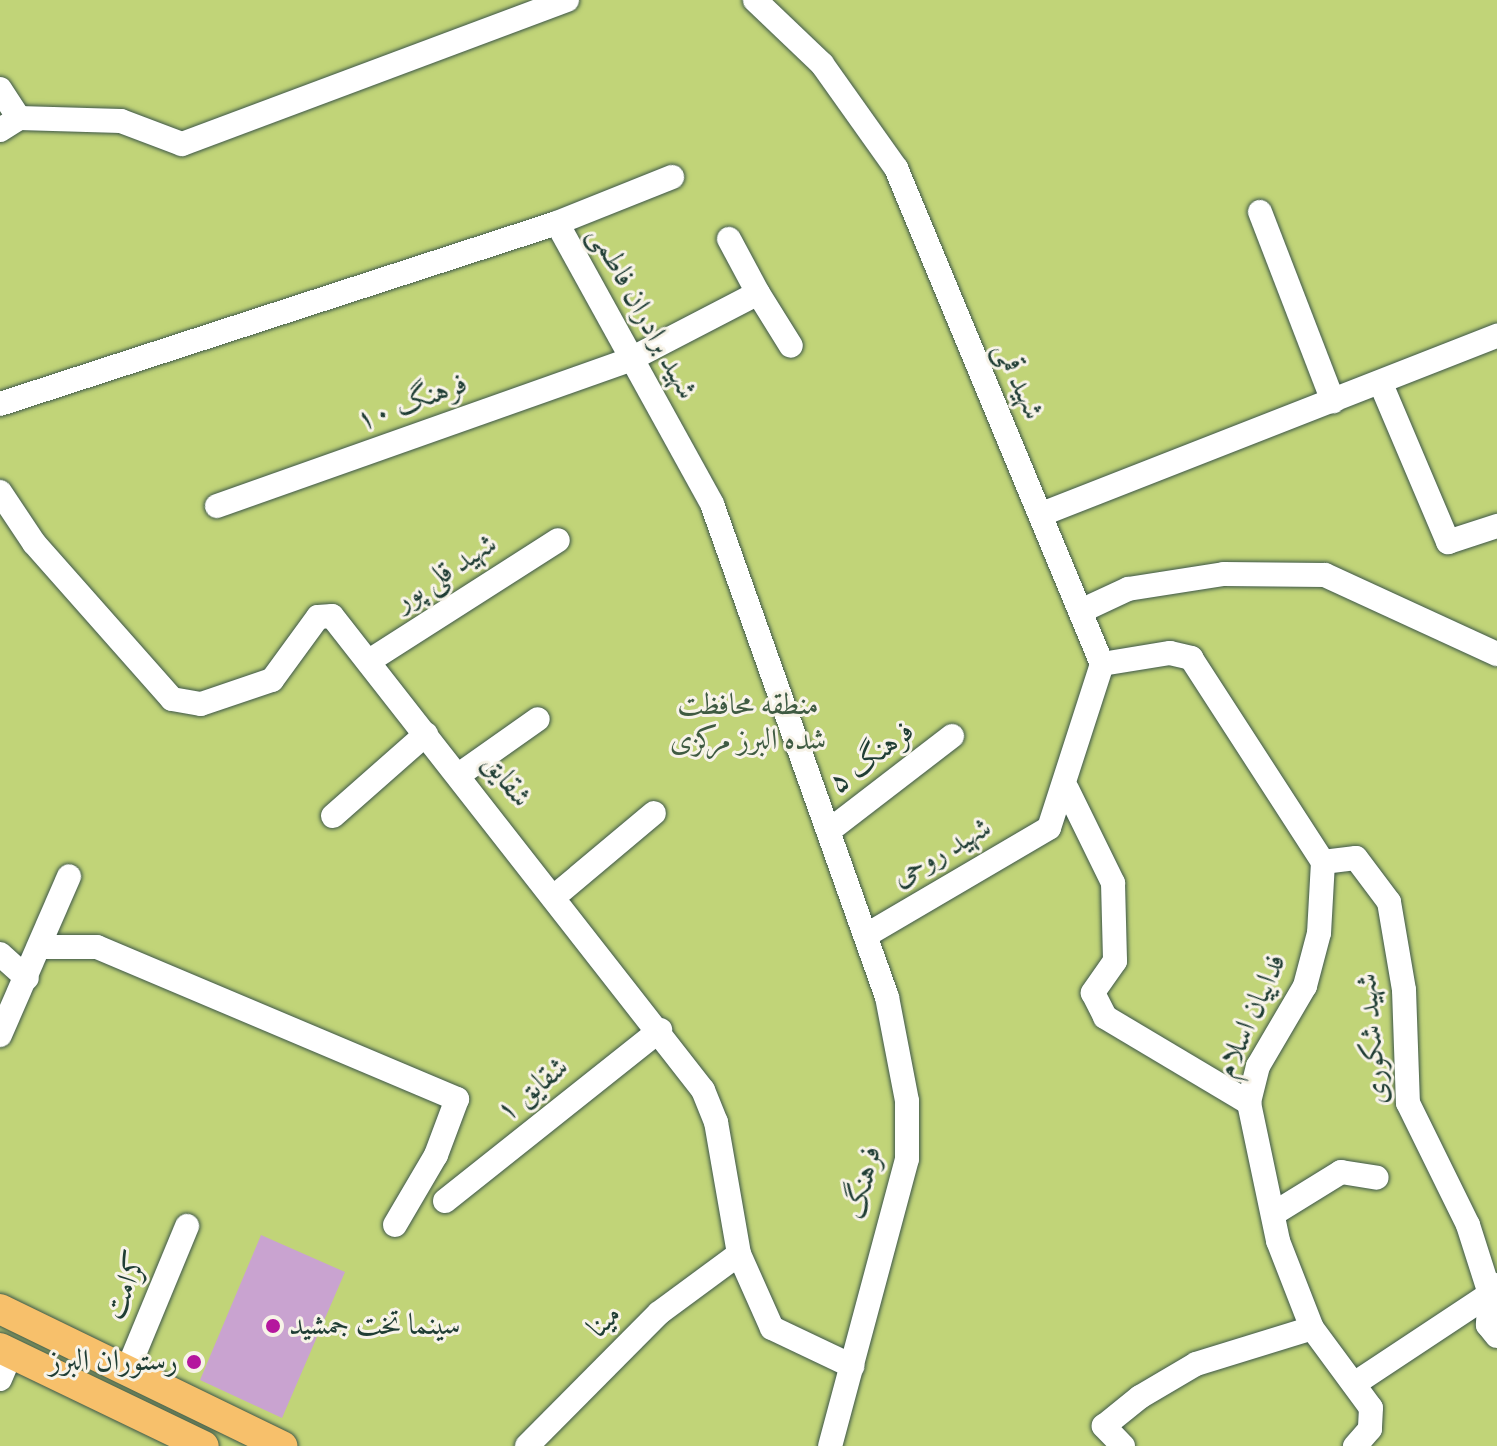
<!DOCTYPE html>
<html>
<head>
<meta charset="utf-8">
<style>
  body { margin:0 }
  #map { position:relative; width:1497px; height:1446px; overflow:hidden; background:#e9e1bd; font-family:"IM FELL DW Pica",Amiri,serif }
  div>[style] { position:absolute }
  [style*='--x'] { left:calc(var(--x)*1px); top:calc(var(--y)*1px); width:calc(var(--w)*1px); rotate:calc(var(--a)*1deg) }
  .green>* { inset:0; background:#c1d478 }
  .building>* { inset:0; background:#c9a3d0 }
  .roads { filter:drop-shadow(0 0 2px #3d5649) drop-shadow(0 0 2px #3d5649) }
  .minor>* { height:24px; margin:-12px; padding:0 12px; transform-origin:12px; border-radius:12px; background:#fff }
  .major>* { height:30px; margin:-15px; padding:0 15px; transform-origin:15px; border-radius:15px; background:#f7c06b }
  .dots>* { width:22px; height:22px; translate:-50% -50%; box-sizing:border-box; border:4px solid #f7f3e8; border-radius:50% }
  span { translate:-50% -50%; white-space:nowrap; text-align:center; line-height:1.15; -webkit-text-stroke:6px #f7f3e8; paint-order:stroke }
  .street-label { font-size:30px; color:#1f3d34 }
  .park-label { font-size:30px; color:#3f5b42 }
  .poi-label { font-size:30px; color:#1f3d34 }
  .left { translate:0 -50%; text-align:left }
  .right { translate:-100% -50%; text-align:right }
</style>
</head>
<body>
<div id="map">
  <div class="green">
    <i style="clip-path:polygon(0 0,1497px 0,1497px 1446px,0 1446px)"></i>
  </div>
  <div class="building">
    <i style="clip-path:polygon(261px 1235px,345px 1272px,282px 1418px,200px 1380px)"></i>
  </div>
  <div class="roads">
    <div class="minor">
      <i style="--x:755;--y:0;--w:93;--a:43.7"></i>
      <i style="--x:822;--y:64;--w:128;--a:54.6"></i>
      <i style="--x:896;--y:168;--w:537;--a:67.45"></i>
      <i style="--x:1102;--y:664;--w:172;--a:107.9"></i>
      <i style="--x:1049;--y:828;--w:210;--a:149.6"></i>
      <i style="--x:0;--y:89;--w:35;--a:57"></i>
      <i style="--x:0;--y:130;--w:22;--a:-32"></i>
      <i style="--x:19;--y:118;--w:102;--a:1.7"></i>
      <i style="--x:121;--y:121;--w:65;--a:20.7"></i>
      <i style="--x:182;--y:144;--w:411;--a:-20.5"></i>
      <i style="--x:1260;--y:212;--w:203;--a:68.9"></i>
      <i style="--x:557;--y:223;--w:124;--a:-21.8"></i>
      <i style="--x:729;--y:239;--w:61;--a:61.8"></i>
      <i style="--x:1381;--y:384;--w:172;--a:67"></i>
      <i style="--x:1448;--y:542;--w:52;--a:-18.1"></i>
      <i style="--x:0;--y:404;--w:586;--a:-18"></i>
      <i style="--x:557;--y:223;--w:321;--a:61.1"></i>
      <i style="--x:712;--y:504;--w:523;--a:70.46"></i>
      <i style="--x:887;--y:997;--w:106;--a:79.1"></i>
      <i style="--x:907;--y:1101;--w:58;--a:90"></i>
      <i style="--x:907;--y:1159;--w:297;--a:105"></i>
      <i style="--x:0;--y:492;--w:61;--a:56.3"></i>
      <i style="--x:34;--y:543;--w:208;--a:48.5"></i>
      <i style="--x:172;--y:699;--w:29;--a:10"></i>
      <i style="--x:201;--y:704;--w:75;--a:-18.7"></i>
      <i style="--x:272;--y:680;--w:78;--a:-53.9"></i>
      <i style="--x:318;--y:617;--w:14;--a:-4"></i>
      <i style="--x:332;--y:616;--w:602;--a:51.95"></i>
      <i style="--x:703;--y:1090;--w:35;--a:68"></i>
      <i style="--x:716;--y:1122;--w:134;--a:80.1"></i>
      <i style="--x:739;--y:1254;--w:81;--a:66"></i>
      <i style="--x:772;--y:1328;--w:89;--a:25.4"></i>
      <i style="--x:217;--y:506;--w:437;--a:-19.5"></i>
      <i style="--x:629;--y:360;--w:145;--a:-27.4"></i>
      <i style="--x:758;--y:293;--w:62;--a:58.1"></i>
      <i style="--x:1042;--y:514;--w:489;--a:-21.4"></i>
      <i style="--x:1083;--y:610;--w:50;--a:-25"></i>
      <i style="--x:1128;--y:589;--w:97;--a:-8.9"></i>
      <i style="--x:1224;--y:574;--w:101;--a:0.6"></i>
      <i style="--x:1325;--y:575;--w:189;--a:24.7"></i>
      <i style="--x:369;--y:661;--w:224;--a:-32.6"></i>
      <i style="--x:1102;--y:664;--w:69;--a:-9.2"></i>
      <i style="--x:1170;--y:653;--w:22;--a:13"></i>
      <i style="--x:1191;--y:658;--w:243;--a:57.1"></i>
      <i style="--x:1323;--y:862;--w:71;--a:93.2"></i>
      <i style="--x:1319;--y:933;--w:55;--a:104.8"></i>
      <i style="--x:1305;--y:986;--w:93;--a:120.4"></i>
      <i style="--x:1258;--y:1066;--w:38;--a:104"></i>
      <i style="--x:1249;--y:1103;--w:141;--a:78.1"></i>
      <i style="--x:1278;--y:1241;--w:93;--a:68.7"></i>
      <i style="--x:1312;--y:1328;--w:99;--a:53.6"></i>
      <i style="--x:1371;--y:1408;--w:21;--a:93"></i>
      <i style="--x:1370;--y:1429;--w:23;--a:131"></i>
      <i style="--x:460;--y:774;--w:95;--a:-35.2"></i>
      <i style="--x:1067;--y:789;--w:105;--a:63.9"></i>
      <i style="--x:1113;--y:883;--w:78;--a:88.5"></i>
      <i style="--x:1115;--y:961;--w:39;--a:125"></i>
      <i style="--x:1093;--y:993;--w:27;--a:63"></i>
      <i style="--x:1105;--y:1017;--w:168;--a:30.8"></i>
      <i style="--x:333;--y:816;--w:124;--a:-41.4"></i>
      <i style="--x:830;--y:830;--w:154;--a:-37.6"></i>
      <i style="--x:1323;--y:862;--w:33;--a:-7"></i>
      <i style="--x:1356;--y:858;--w:55;--a:53.1"></i>
      <i style="--x:1389;--y:902;--w:89;--a:80.3"></i>
      <i style="--x:1404;--y:990;--w:113;--a:88"></i>
      <i style="--x:1408;--y:1103;--w:136;--a:63.8"></i>
      <i style="--x:1468;--y:1225;--w:72;--a:72.3"></i>
      <i style="--x:1490;--y:1294;--w:31;--a:94"></i>
      <i style="--x:1488;--y:1325;--w:14;--a:51"></i>
      <i style="--x:555;--y:896;--w:129;--a:-40"></i>
      <i style="--x:40;--y:947;--w:57;--a:0"></i>
      <i style="--x:97;--y:947;--w:391;--a:22.9"></i>
      <i style="--x:457;--y:1099;--w:60;--a:110.6"></i>
      <i style="--x:436;--y:1155;--w:81;--a:120.4"></i>
      <i style="--x:0;--y:954;--w:36;--a:42"></i>
      <i style="--x:0;--y:1035;--w:173;--a:-66.5"></i>
      <i style="--x:445;--y:1201;--w:275;--a:-38.5"></i>
      <i style="--x:1273;--y:1214;--w:80;--a:-31.7"></i>
      <i style="--x:1341;--y:1172;--w:36;--a:9"></i>
      <i style="--x:127;--y:1371;--w:157;--a:-67.5"></i>
      <i style="--x:0;--y:1379;--w:28;--a:-67"></i>
      <i style="--x:1354;--y:1384;--w:163;--a:-33.5"></i>
      <i style="--x:1490;--y:1294;--w:10;--a:-73"></i>
      <i style="--x:527;--y:1446;--w:187;--a:-45.2"></i>
      <i style="--x:659;--y:1313;--w:99;--a:-36.4"></i>
      <i style="--x:1123;--y:1446;--w:28;--a:-134"></i>
      <i style="--x:1104;--y:1426;--w:46;--a:-38.9"></i>
      <i style="--x:1140;--y:1397;--w:65;--a:-30.5"></i>
      <i style="--x:1196;--y:1364;--w:121;--a:-17.2"></i>
    </div>
    <div class="major">
      <i style="--x:0;--y:1309;--w:314;--a:25.9"></i>
      <i style="--x:0;--y:1348;--w:226;--a:25.7"></i>
    </div>
  </div>
  <div class="dots">
    <i style="left:273px;top:1326px;background:#b5179e"></i>
    <i style="left:194px;top:1362px;background:#b5179e"></i>
  </div>
  <div class="street-label">
    <span style="left:642px;top:313px;rotate:61deg">شهید برادران فاطمی</span>
    <span style="left:1018px;top:381px;rotate:66deg">شهید قمی</span>
    <span style="left:412px;top:403px;rotate:-20deg">فرهنگ ۱۰</span>
    <span style="left:446px;top:573px;rotate:-33deg">شهید قلی پور</span>
    <span style="left:872px;top:758px;rotate:-37deg">فرهنگ ۵</span>
    <span style="left:506px;top:781px;rotate:52deg">شقایق</span>
    <span style="left:942px;top:853px;rotate:-30deg">شهید روحی</span>
    <span style="left:1252px;top:1016px;rotate:-66deg">فداییان اسلام</span>
    <span style="left:1373px;top:1039px;rotate:-95deg">شهید شکوری</span>
    <span style="left:533px;top:1090px;rotate:-39deg">شقایق ۱</span>
    <span style="left:864px;top:1183px;rotate:-76deg">فرهنگ</span>
    <span style="left:127px;top:1286px;rotate:-67deg">کرامت</span>
    <span style="left:605px;top:1322px;rotate:-45deg">مینا</span>
  </div>
  <div class="park-label">
    <span style="left:748px;top:723px">منطقه محافظت<br>شده البرز مرکزی</span>
  </div>
  <div class="poi-label">
    <span class="left" style="left:289px;top:1326px">سینما تخت جمشید</span>
    <span class="right" style="left:178px;top:1362px">رستوران البرز</span>
  </div>
</div>
</body>
</html>
